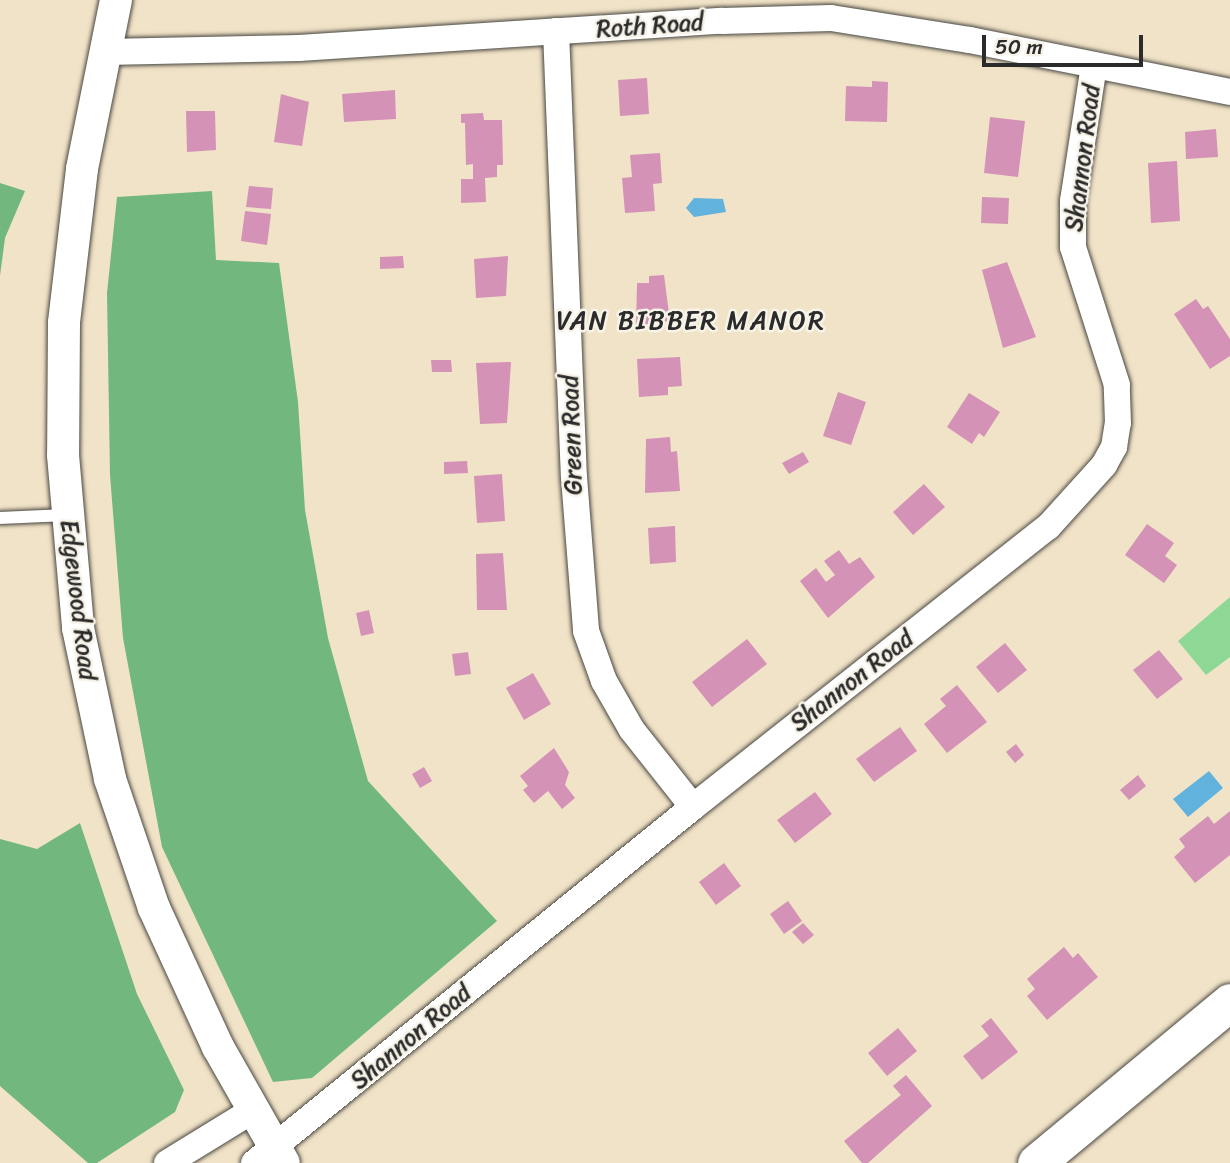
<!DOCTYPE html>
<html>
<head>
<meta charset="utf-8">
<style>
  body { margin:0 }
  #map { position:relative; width:1230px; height:1163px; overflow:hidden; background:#f1e3c7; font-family:Sriracha,sans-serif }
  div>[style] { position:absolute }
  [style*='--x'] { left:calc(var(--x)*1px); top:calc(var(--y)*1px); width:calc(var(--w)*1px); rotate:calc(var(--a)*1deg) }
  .green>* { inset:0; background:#8dd895 }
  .forest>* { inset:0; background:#72b87e }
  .water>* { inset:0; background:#61b2dc }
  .building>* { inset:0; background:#d492b6 }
  .roads { filter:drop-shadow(0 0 2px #494742) drop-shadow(0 0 2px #494742) }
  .service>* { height:12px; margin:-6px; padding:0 6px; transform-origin:6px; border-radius:6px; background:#fff }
  .minor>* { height:26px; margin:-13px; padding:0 13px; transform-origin:13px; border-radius:13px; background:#fff }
  .tertiary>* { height:32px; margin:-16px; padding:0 16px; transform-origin:16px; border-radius:16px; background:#fff }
  .secondary>* { height:37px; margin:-18.5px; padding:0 18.5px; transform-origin:18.5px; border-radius:18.5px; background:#fff }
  span { translate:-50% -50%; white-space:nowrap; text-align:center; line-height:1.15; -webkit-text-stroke:5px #f7f3e8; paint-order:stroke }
  .street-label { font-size:24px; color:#2b2b2b }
  .neighbourhood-label { font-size:26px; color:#2b2b2b; letter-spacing:2px }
  .scale { position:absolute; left:982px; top:35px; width:161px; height:32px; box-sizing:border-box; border:4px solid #2b2b2b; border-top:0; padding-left:9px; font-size:21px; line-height:24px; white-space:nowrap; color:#2b2b2b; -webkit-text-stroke:5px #f7f3e8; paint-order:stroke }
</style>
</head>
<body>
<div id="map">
  <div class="green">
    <i style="clip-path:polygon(1230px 597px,1230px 657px,1206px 675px,1178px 641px)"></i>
  </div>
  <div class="forest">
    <i style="clip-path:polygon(0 183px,25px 191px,5px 238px,0 276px)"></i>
    <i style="clip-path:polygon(212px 191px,216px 260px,279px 263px,298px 402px,305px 510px,328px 638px,368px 781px,497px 921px,312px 1078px,273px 1082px,162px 847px,123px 638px,110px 475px,107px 293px,117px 197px)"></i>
    <i style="clip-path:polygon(80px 823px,137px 994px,184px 1090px,175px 1112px,97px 1163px,88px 1163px,0 1086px,0 839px,37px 849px)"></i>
  </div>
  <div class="water">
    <i style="clip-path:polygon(694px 198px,723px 199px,726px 212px,694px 217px,686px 208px)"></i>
    <i style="clip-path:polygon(1209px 771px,1223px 788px,1188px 817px,1173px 799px)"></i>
  </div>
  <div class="building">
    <i style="clip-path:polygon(647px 78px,649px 114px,620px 116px,618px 80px)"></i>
    <i style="clip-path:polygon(872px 81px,888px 82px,887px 122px,845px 121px,846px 86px,872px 87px)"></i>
    <i style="clip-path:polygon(395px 90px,396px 119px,344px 122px,342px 94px)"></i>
    <i style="clip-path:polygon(281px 94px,309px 102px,302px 146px,274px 142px)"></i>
    <i style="clip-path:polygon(186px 111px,215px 111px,216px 150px,187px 152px)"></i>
    <i style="clip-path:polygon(483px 113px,484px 120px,502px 120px,503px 165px,497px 165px,497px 177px,485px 178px,486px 202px,461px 203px,461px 179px,473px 179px,473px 164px,466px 165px,465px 123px,461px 123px,461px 114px)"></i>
    <i style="clip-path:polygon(990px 117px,1025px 121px,1018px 177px,984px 173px)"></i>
    <i style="clip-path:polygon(1216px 129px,1218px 157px,1186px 159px,1185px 132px)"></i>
    <i style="clip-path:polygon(660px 153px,662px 183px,653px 184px,655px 211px,625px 213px,622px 178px,632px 177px,630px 155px)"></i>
    <i style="clip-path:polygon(1177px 161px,1180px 221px,1151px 223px,1148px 163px)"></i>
    <i style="clip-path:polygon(249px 186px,273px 188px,271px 209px,246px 207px)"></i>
    <i style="clip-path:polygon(982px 197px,1009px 198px,1008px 224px,981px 223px)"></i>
    <i style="clip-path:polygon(245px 211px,271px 214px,267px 245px,241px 241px)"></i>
    <i style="clip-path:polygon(403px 256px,404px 268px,380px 269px,380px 257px)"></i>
    <i style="clip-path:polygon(508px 256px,506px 296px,476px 298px,474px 259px)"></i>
    <i style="clip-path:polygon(1007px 262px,1036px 337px,1003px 348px,982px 270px)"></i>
    <i style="clip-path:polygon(664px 275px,670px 321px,636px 326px,637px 283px,649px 283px,649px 276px)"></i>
    <i style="clip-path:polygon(1196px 299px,1203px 309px,1208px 306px,1230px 339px,1230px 356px,1210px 369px,1174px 314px)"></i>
    <i style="clip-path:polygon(680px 357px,682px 386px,668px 387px,668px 395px,639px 397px,637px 359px)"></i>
    <i style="clip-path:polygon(431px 360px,451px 360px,452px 372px,432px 372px)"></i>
    <i style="clip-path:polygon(511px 362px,507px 423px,480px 424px,476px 363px)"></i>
    <i style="clip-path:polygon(838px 392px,866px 402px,851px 445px,823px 436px)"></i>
    <i style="clip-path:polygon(969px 393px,1000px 412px,984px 437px,979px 433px,972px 444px,947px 427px)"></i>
    <i style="clip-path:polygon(670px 437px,671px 452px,677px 451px,680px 491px,645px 493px,646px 439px)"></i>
    <i style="clip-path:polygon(803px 452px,809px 462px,789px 474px,782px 463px)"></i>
    <i style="clip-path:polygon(467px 461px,468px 473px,444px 474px,444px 462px)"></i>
    <i style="clip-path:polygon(502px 474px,505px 521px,477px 523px,474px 476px)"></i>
    <i style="clip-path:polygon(924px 484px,945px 507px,913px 535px,893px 512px)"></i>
    <i style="clip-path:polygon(1147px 524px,1174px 543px,1165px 556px,1177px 565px,1164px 583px,1125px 555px)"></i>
    <i style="clip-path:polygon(675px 526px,676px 562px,650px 564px,648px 528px)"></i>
    <i style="clip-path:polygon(839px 550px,849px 564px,860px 557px,875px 577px,828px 618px,800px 581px,816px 568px,826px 582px,835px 575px,824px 561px)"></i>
    <i style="clip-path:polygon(503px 553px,507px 610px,477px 610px,476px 554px)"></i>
    <i style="clip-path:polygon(369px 610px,374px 633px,361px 636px,356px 613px)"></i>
    <i style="clip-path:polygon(747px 639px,767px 664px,712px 707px,692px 682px)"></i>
    <i style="clip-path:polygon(1005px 643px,1027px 670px,998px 693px,976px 667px)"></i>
    <i style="clip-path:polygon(1159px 650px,1183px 679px,1157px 699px,1133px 670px)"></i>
    <i style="clip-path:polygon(468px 652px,471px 674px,455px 676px,452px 654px)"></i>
    <i style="clip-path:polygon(533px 673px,551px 704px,524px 720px,506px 688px)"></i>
    <i style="clip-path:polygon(957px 685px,987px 722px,947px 753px,924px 724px,946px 706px,940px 699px)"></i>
    <i style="clip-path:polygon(900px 727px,917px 751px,874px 782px,856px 759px)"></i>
    <i style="clip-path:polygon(1016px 744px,1024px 755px,1015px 763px,1006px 752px)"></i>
    <i style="clip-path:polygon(554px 748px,569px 772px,565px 785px,575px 798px,562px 809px,548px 791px,534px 803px,523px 790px,528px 786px,520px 776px)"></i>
    <i style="clip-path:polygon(424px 767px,432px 781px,420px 788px,412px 774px)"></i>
    <i style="clip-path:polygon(1138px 775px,1146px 786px,1129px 800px,1120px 790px)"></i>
    <i style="clip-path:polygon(815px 792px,832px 814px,795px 843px,777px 820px)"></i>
    <i style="clip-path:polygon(1230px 811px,1230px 855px,1195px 883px,1174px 857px,1185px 847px,1179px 839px,1208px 816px,1214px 824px)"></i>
    <i style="clip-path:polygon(724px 863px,741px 886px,716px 905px,699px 882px)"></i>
    <i style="clip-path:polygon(788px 901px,802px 921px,784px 934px,770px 914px)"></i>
    <i style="clip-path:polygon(803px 923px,814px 935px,803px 944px,792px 932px)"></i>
    <i style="clip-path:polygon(1064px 947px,1073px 958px,1078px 953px,1098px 977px,1047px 1020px,1027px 996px,1035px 989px,1027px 979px)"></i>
    <i style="clip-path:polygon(991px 1018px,1018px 1052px,982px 1080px,963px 1056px,989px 1036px,981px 1026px)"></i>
    <i style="clip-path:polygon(898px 1028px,917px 1051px,887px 1076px,868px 1053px)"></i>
    <i style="clip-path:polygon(906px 1075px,932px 1106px,868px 1163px,862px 1163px,844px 1141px,901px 1095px,893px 1086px)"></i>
  </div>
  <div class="roads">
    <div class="service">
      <i style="--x:0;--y:518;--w:66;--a:-2.6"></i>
    </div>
    <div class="minor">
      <i style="--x:556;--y:31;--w:446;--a:87.7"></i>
      <i style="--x:574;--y:477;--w:154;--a:85.5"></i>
      <i style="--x:586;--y:631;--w:53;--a:70.2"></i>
      <i style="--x:604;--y:681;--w:56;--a:60.3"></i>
      <i style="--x:632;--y:730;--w:98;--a:51.6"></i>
      <i style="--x:105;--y:52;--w:194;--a:-1.2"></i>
      <i style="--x:299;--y:48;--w:424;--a:-3.7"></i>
      <i style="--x:722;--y:21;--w:109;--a:-1.6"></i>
      <i style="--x:831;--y:18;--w:141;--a:9"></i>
      <i style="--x:970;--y:40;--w:265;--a:11.3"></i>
      <i style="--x:167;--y:1163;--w:100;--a:-31.5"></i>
      <i style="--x:254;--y:1163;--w:565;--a:-39.04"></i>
      <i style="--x:693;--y:807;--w:452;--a:-38.3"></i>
      <i style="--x:1048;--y:527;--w:84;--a:-47.9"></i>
      <i style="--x:1104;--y:465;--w:21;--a:-61"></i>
      <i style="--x:1114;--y:447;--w:24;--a:-81"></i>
      <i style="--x:1118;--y:423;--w:38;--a:-92"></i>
      <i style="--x:1117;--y:385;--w:145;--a:-107.7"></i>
      <i style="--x:1073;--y:247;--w:46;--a:-90"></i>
      <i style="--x:1073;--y:201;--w:137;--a:-81.2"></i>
    </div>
    <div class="tertiary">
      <i style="--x:116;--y:0;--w:172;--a:101.4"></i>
      <i style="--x:82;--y:169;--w:155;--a:96.7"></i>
      <i style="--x:64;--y:323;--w:132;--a:90.4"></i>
      <i style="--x:63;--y:455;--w:174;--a:85"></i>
      <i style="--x:78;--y:628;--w:154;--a:78"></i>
      <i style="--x:110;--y:779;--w:136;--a:71.2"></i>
      <i style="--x:154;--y:908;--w:153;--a:65.3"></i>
      <i style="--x:218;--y:1047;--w:133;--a:60.4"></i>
    </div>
    <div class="secondary">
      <i style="--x:1036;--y:1163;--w:252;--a:-39.7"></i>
    </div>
  </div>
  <div class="street-label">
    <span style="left:650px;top:26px;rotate:-4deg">Roth Road</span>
    <span style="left:1083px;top:158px;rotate:-83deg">Shannon Road</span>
    <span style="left:572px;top:435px;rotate:-92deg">Green Road</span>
    <span style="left:78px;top:600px;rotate:83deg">Edgewood Road</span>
    <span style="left:852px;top:681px;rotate:-38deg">Shannon Road</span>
    <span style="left:411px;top:1037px;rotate:-40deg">Shannon Road</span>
  </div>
  <div class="neighbourhood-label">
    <span style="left:691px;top:321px">VAN BIBBER MANOR</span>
  </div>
  <div class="scale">50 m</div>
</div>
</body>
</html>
